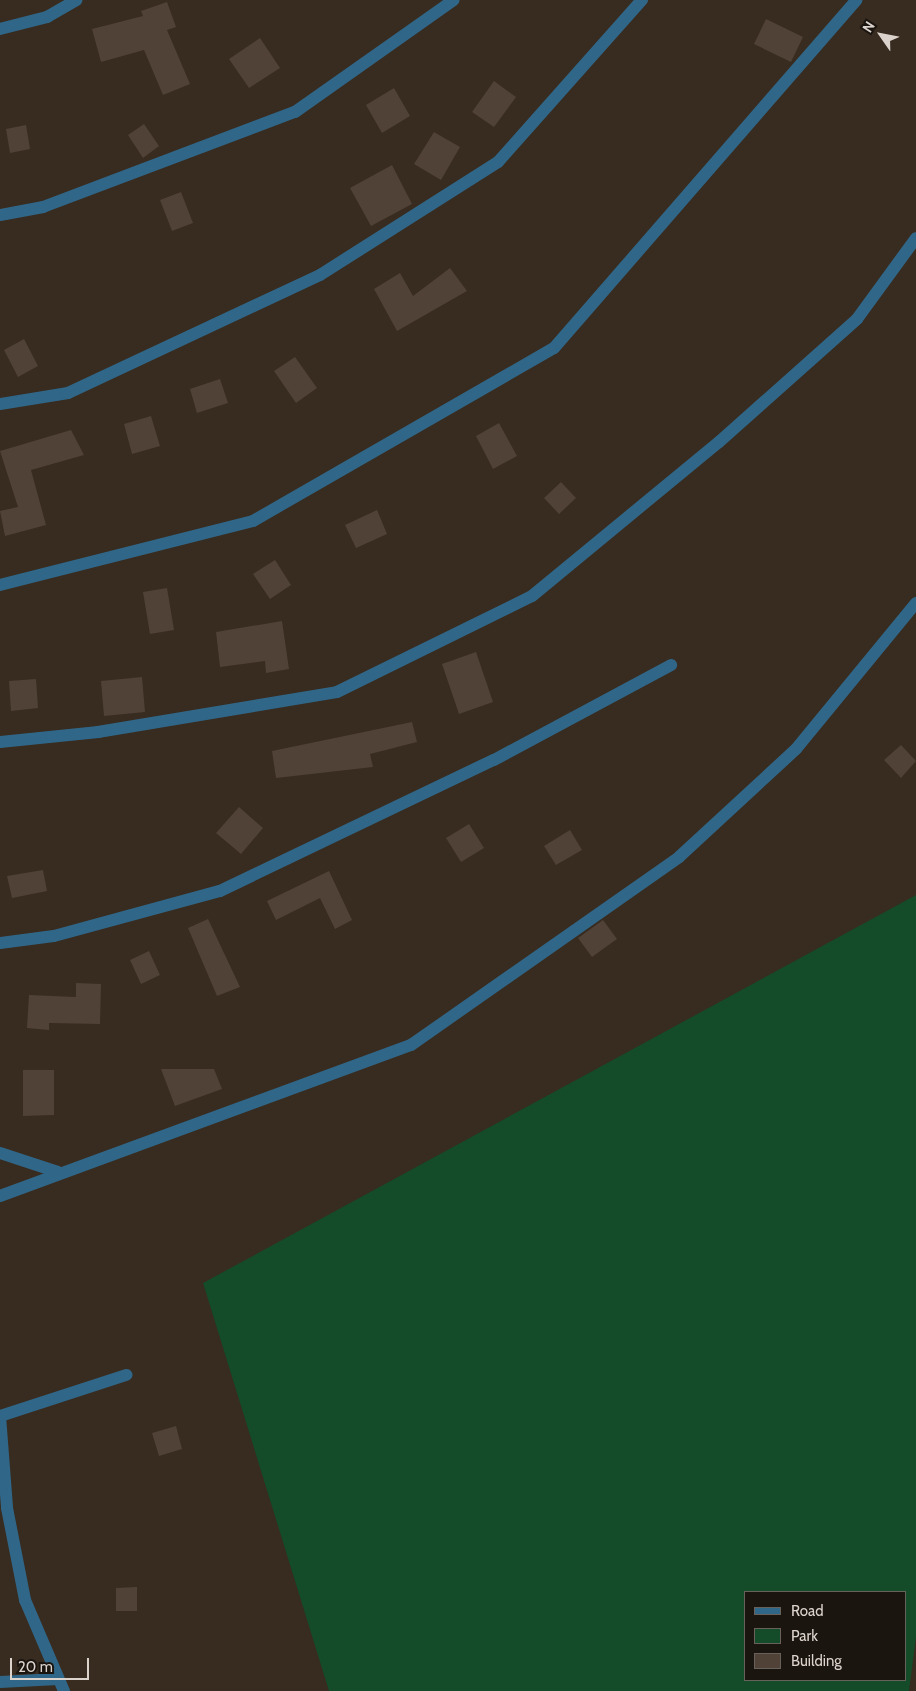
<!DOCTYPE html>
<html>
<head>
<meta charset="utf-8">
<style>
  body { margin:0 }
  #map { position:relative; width:916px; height:1691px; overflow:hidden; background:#382b1f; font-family:Cabin,sans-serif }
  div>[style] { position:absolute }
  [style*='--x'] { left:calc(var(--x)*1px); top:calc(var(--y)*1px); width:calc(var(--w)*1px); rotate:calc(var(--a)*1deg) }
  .green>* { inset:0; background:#144b29 }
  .building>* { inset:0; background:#504236 }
  .minor>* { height:12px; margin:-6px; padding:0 6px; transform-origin:6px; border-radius:6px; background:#306789 }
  span { translate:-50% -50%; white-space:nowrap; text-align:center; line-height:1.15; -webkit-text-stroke:4px #1b1510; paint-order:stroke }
  .legend { position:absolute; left:744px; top:1591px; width:162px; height:90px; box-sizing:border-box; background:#1b1510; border:1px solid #68615b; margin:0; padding:6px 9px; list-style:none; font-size:15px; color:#dcd4cc }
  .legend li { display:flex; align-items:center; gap:10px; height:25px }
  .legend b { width:25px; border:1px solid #68615b }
  .north { position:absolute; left:856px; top:10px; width:50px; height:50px; -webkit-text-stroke:4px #1b1510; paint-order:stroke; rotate:303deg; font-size:14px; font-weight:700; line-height:20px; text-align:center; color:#dcd4cc }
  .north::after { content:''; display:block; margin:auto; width:18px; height:22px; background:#dcd4cc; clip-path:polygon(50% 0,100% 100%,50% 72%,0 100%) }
  .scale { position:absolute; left:10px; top:1658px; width:79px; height:22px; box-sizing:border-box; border:2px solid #dcd4cc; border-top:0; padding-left:6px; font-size:15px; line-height:18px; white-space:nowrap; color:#dcd4cc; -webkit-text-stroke:4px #1b1510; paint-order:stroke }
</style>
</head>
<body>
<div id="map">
  <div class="green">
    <i style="clip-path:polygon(evenodd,916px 895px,916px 1637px,909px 1691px,329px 1691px,203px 1283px,916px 895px,905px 1592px,905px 1680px,745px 1680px,745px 1592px,905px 1592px)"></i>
  </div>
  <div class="building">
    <i style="clip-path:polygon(167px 2px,176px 27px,167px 30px,190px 84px,163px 95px,144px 50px,101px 62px,92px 29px,143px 16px,141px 11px)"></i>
    <i style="clip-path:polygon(766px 19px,803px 37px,791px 62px,754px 44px)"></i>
    <i style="clip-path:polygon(260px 38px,280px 68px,249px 88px,229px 59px)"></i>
    <i style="clip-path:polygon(494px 81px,516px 97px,494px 127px,472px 112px)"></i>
    <i style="clip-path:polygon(394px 88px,410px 116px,382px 133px,366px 105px)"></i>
    <i style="clip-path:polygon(144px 124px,159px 146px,143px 158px,128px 135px)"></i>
    <i style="clip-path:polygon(26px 125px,30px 149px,10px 153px,6px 129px)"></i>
    <i style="clip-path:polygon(434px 132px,460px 147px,441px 180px,414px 164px)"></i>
    <i style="clip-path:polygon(392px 165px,412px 204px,371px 226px,350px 188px)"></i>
    <i style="clip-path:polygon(181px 192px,193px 223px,172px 231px,160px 200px)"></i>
    <i style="clip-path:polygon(450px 268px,467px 291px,397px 331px,374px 289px,400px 273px,413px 296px)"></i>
    <i style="clip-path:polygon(24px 339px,38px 366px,18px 377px,4px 350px)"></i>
    <i style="clip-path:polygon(295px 357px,317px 388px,296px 403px,274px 371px)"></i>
    <i style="clip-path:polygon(220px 379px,228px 403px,197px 413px,190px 389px)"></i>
    <i style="clip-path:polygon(151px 416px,160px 446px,132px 454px,124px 424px)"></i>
    <i style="clip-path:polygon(499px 423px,517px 456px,493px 469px,476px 436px)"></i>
    <i style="clip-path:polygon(71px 430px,84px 455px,31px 470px,46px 525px,5px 536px,0 511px,18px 507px,0 451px)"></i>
    <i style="clip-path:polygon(561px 482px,576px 498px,559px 514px,544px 498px)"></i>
    <i style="clip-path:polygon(377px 510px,387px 534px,356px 548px,345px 525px)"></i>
    <i style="clip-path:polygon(275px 560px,291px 585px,270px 599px,253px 574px)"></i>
    <i style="clip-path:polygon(167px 588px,174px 630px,150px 634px,143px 592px)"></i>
    <i style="clip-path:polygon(282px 621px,289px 669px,266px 673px,265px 661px,220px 667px,216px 632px)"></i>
    <i style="clip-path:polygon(476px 652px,493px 702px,459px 714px,442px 664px)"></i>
    <i style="clip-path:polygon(142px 677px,145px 712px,104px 716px,101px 681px)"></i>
    <i style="clip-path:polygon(36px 679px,38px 708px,11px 711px,9px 681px)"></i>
    <i style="clip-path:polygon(412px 722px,417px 742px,370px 754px,373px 767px,276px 778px,272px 751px)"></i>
    <i style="clip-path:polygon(901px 745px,916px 761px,901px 778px,884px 760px)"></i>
    <i style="clip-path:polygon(239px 807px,263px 828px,241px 854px,216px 833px)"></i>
    <i style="clip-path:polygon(469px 824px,484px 848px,461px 862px,446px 838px)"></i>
    <i style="clip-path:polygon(570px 830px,582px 850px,556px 865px,544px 846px)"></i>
    <i style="clip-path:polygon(43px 870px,47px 891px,12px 898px,7px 876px)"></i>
    <i style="clip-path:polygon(329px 871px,352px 920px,335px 929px,320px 898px,276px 920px,267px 901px)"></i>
    <i style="clip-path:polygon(208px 919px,240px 987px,217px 996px,188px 928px)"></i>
    <i style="clip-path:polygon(603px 920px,617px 939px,592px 957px,578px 938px)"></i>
    <i style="clip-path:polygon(149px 951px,160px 975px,141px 984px,130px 960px)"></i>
    <i style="clip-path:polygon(76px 983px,101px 984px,100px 1024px,49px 1023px,49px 1030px,27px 1028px,29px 995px,76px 997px)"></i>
    <i style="clip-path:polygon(161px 1069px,214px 1069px,222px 1089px,175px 1106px)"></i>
    <i style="clip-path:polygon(23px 1070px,54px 1070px,54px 1115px,23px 1116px)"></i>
    <i style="clip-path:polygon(176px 1426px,182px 1449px,159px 1456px,152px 1433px)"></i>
    <i style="clip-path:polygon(137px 1587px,137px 1611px,116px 1611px,116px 1588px)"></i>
  </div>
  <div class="minor">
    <i style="--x:0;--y:29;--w:49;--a:-14.3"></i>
    <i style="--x:47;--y:17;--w:34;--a:-30"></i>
    <i style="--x:0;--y:215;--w:44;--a:-10.5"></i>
    <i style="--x:43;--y:207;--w:269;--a:-20.7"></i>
    <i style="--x:295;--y:112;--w:194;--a:-35.2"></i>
    <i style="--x:0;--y:404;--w:69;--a:-9.2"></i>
    <i style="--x:68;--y:393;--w:278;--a:-25.1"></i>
    <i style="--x:320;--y:275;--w:211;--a:-32.4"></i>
    <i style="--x:498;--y:162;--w:217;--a:-48.4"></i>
    <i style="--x:0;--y:585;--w:261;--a:-14.2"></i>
    <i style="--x:253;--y:521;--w:347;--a:-29.9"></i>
    <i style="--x:554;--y:348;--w:461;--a:-49"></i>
    <i style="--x:0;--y:742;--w:99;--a:-5.8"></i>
    <i style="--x:98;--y:732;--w:242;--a:-9.5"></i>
    <i style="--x:337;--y:692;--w:217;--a:-26.2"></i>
    <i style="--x:532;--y:596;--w:242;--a:-39.5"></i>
    <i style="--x:719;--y:442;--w:185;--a:-41.7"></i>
    <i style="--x:857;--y:319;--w:100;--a:-53.9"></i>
    <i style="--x:0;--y:943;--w:54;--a:-7.4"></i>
    <i style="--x:54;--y:936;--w:172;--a:-15.2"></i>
    <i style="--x:220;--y:891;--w:304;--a:-25.6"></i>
    <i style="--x:494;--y:760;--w:201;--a:-28.2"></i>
    <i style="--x:0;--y:1153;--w:61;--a:18.1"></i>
    <i style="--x:0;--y:1196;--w:438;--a:-20.2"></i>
    <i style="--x:411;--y:1045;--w:327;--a:-35"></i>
    <i style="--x:679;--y:857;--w:159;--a:-42.7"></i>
    <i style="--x:796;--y:749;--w:189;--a:-50.6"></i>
    <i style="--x:0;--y:1416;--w:92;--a:85.6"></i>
    <i style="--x:7;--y:1508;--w:94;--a:78.9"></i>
    <i style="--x:25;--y:1600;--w:99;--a:66.8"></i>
    <i style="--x:0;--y:1416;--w:133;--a:-18"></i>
    <i style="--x:0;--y:1682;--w:58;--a:-3"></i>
  </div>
  <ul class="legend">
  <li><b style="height:6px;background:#306789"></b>Road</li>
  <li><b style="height:14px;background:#144b29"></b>Park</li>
  <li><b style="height:14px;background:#504236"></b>Building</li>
  </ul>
  <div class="north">N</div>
  <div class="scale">20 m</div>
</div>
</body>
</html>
